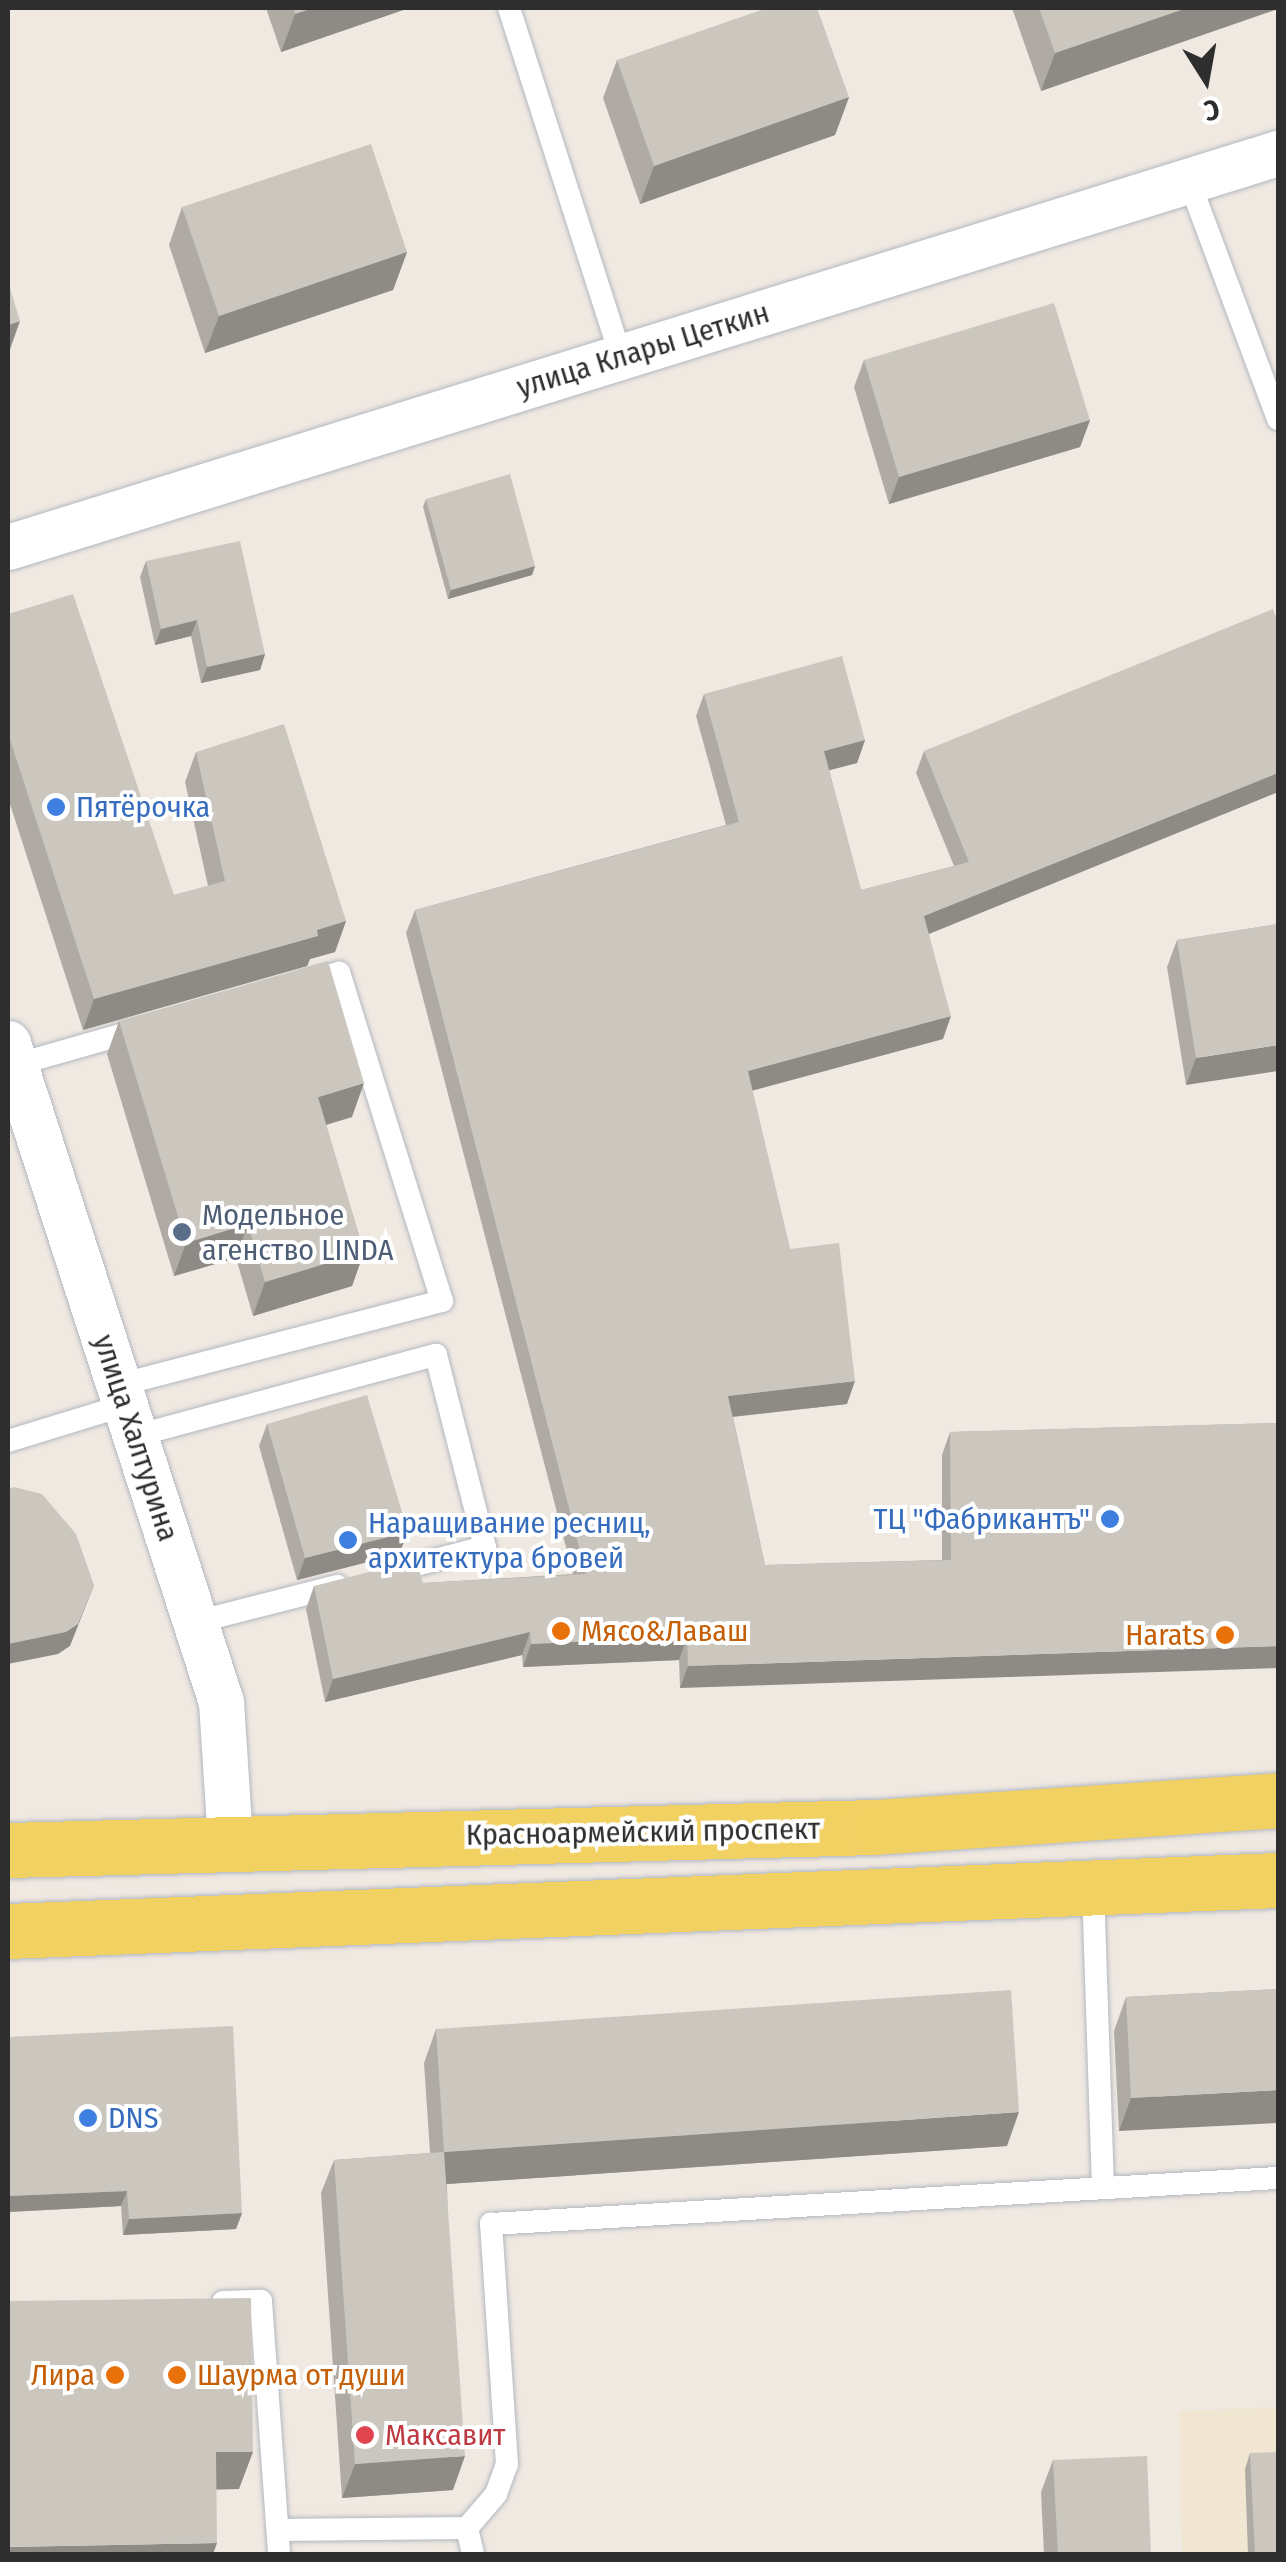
<!DOCTYPE html>
<html>
<head>
<meta charset="utf-8">
<style>
  body { margin:0 }
  #map { position:relative; width:1286px; height:2562px; overflow:hidden; background:#efe9e1; font-family:"Fira Sans Condensed",sans-serif }
  div>[style] { position:absolute }
  [style*='--x'] { left:calc(var(--x)*1px); top:calc(var(--y)*1px); width:calc(var(--w)*1px); rotate:calc(var(--a)*1deg) }
  .education>* { inset:0; background:#f0e6d1 }
  .roads { filter:drop-shadow(0 0 2px #b4b7c1) drop-shadow(0 0 2px #b4b7c1) }
  .lane>* { height:22px; margin:-11px; padding:0 11px; transform-origin:11px; border-radius:11px; background:#fff }
  .street>* { height:45px; margin:-22.5px; padding:0 22.5px; transform-origin:22.5px; border-radius:22.5px; background:#fff }
  .primary>* { height:55px; margin:-27.5px; padding:0 27.5px; transform-origin:27.5px; border-radius:27.5px; background:#f2d163 }
  .wall>* { inset:0; background:#afaba4 }
  .shaded-wall>* { inset:0; background:#8e8b86 }
  .building>* { inset:0; background:#cbc7bf }
  .dots>* { width:28px; height:28px; translate:-50% -50%; box-sizing:border-box; border:5px solid #fff; border-radius:50% }
  span { translate:-50% -50%; white-space:nowrap; text-align:center; line-height:1.15; -webkit-text-stroke:8px #fff; paint-order:stroke }
  .street-label { font-size:30px; color:#2e2e2e }
  .shop-label { font-size:30px; color:#366cbe }
  .left { translate:0 -50%; text-align:left }
  .right { translate:-100% -50%; text-align:right }
  .service-label { font-size:30px; color:#4e5e75 }
  .food-label { font-size:30px; color:#c56008 }
  .health-label { font-size:30px; color:#be3a42 }
  .frame { position:absolute; inset:0; border:10px solid #2e2e2e; pointer-events:none }
  .north { position:absolute; left:1156px; top:30px; width:100px; height:100px; -webkit-text-stroke:8px #fff; paint-order:stroke; rotate:169deg; font-size:28px; font-weight:700; line-height:40px; text-align:center; color:#2e2e2e }
  .north::after { content:''; display:block; margin:auto; width:35px; height:45px; background:#2e2e2e; clip-path:polygon(50% 0,100% 100%,50% 72%,0 100%) }
</style>
</head>
<body>
<div id="map">
  <div class="education">
    <i style="clip-path:polygon(1278px 2407px,1278px 2554px,1182px 2554px,1179px 2411px)"></i>
  </div>
  <div class="roads">
    <div class="lane">
      <i style="--x:509;--y:8;--w:367;--a:72.2"></i>
      <i style="--x:1189;--y:181;--w:254;--a:69.5"></i>
      <i style="--x:15;--y:1065;--w:131;--a:-15.9"></i>
      <i style="--x:119;--y:1385;--w:334;--a:-14.6"></i>
      <i style="--x:442;--y:1301;--w:344;--a:-107.4"></i>
      <i style="--x:339;--y:973;--w:38;--a:165"></i>
      <i style="--x:135;--y:1436;--w:312;--a:-15.1"></i>
      <i style="--x:436;--y:1355;--w:198;--a:75.7"></i>
      <i style="--x:485;--y:1547;--w:100;--a:165.5"></i>
      <i style="--x:8;--y:1441;--w:122;--a:-17.1"></i>
      <i style="--x:196;--y:1622;--w:146;--a:-14.3"></i>
      <i style="--x:1093;--y:1887;--w:300;--a:88.1"></i>
      <i style="--x:223;--y:2302;--w:38;--a:-2"></i>
      <i style="--x:261;--y:2301;--w:254;--a:85.9"></i>
      <i style="--x:278;--y:2530;--w:189;--a:-0.6"></i>
      <i style="--x:473;--y:2554;--w:27;--a:-103"></i>
      <i style="--x:467;--y:2528;--w:45;--a:-49.5"></i>
      <i style="--x:496;--y:2494;--w:32;--a:-70"></i>
      <i style="--x:507;--y:2464;--w:241;--a:-93.8"></i>
      <i style="--x:491;--y:2224;--w:788;--a:-3.35"></i>
    </div>
    <div class="street">
      <i style="--x:8;--y:547;--w:1330;--a:-17.24"></i>
      <i style="--x:8;--y:1043;--w:693;--a:72.09"></i>
      <i style="--x:221;--y:1702;--w:138;--a:86.3"></i>
    </div>
    <div class="primary">
      <i style="--x:8;--y:1850;--w:866;--a:-1.52"></i>
      <i style="--x:874;--y:1827;--w:405;--a:-3.8"></i>
      <i style="--x:8;--y:1931;--w:1271;--a:-2.3"></i>
    </div>
  </div>
  <div class="wall">
    <i style="clip-path:polygon(266px 8px,409px 8px,281px 52px)"></i>
    <i style="clip-path:polygon(1012px 8px,1278px 8px,1041px 91px)"></i>
    <i style="clip-path:polygon(617px 60px,849px 97px,835px 135px,640px 204px,603px 98px)"></i>
    <i style="clip-path:polygon(182px 207px,407px 252px,393px 290px,205px 353px,169px 245px)"></i>
    <i style="clip-path:polygon(864px 360px,1090px 420px,1080px 447px,889px 504px,854px 387px)"></i>
    <i style="clip-path:polygon(426px 499px,535px 566px,532px 575px,448px 599px,423px 507px)"></i>
    <i style="clip-path:polygon(146px 561px,265px 654px,260px 670px,201px 683px,191px 636px,155px 645px,140px 577px)"></i>
    <i style="clip-path:polygon(8px 614px,174px 895px,208px 886px,185px 782px,196px 752px,346px 921px,335px 952px,310px 959px,307px 966px,83px 1030px,8px 798px)"></i>
    <i style="clip-path:polygon(1278px 623px,1278px 792px,929px 934px,943px 1039px,752px 1090px,790px 1249px,847px 1404px,733px 1417px,765px 1565px,942px 1560px,942px 1455px,950px 1432px,1278px 1423px,680px 1688px,679px 1660px,523px 1667px,522px 1655px,325px 1702px,306px 1609px,314px 1586px,423px 1583px,573px 1574px,406px 933px,415px 910px,726px 825px,696px 716px,704px 694px,865px 740px,857px 763px,829px 770px,861px 890px,954px 866px,916px 773px,924px 751px)"></i>
    <i style="clip-path:polygon(1278px 924px,1186px 1085px,1167px 967px,1177px 940px)"></i>
    <i style="clip-path:polygon(119px 1021px,352px 1117px,326px 1125px,364px 1252px,352px 1286px,253px 1316px,236px 1258px,174px 1276px,107px 1054px)"></i>
    <i style="clip-path:polygon(267px 1424px,408px 1532px,399px 1554px,297px 1580px,259px 1446px)"></i>
    <i style="clip-path:polygon(1278px 1989px,1119px 2131px,1114px 2031px,1126px 1997px)"></i>
    <i style="clip-path:polygon(436px 2029px,1007px 2146px,447px 2184px,453px 2490px,342px 2498px,321px 2193px,334px 2160px,430px 2153px,424px 2063px)"></i>
    <i style="clip-path:polygon(8px 2037px,242px 2213px,236px 2229px,123px 2235px,121px 2206px,8px 2212px)"></i>
    <i style="clip-path:polygon(1250px 2453px,1278px 2554px,1248px 2554px,1245px 2469px)"></i>
    <i style="clip-path:polygon(1053px 2460px,1151px 2554px,1044px 2554px,1041px 2492px)"></i>
  </div>
  <div class="shaded-wall">
    <i style="clip-path:polygon(313px 8px,409px 8px,281px 52px,295px 14px)"></i>
    <i style="clip-path:polygon(1187px 8px,1278px 8px,1278px 9px,1041px 91px,1055px 53px)"></i>
    <i style="clip-path:polygon(849px 97px,835px 135px,640px 204px,654px 166px)"></i>
    <i style="clip-path:polygon(407px 252px,393px 290px,205px 353px,219px 316px)"></i>
    <i style="clip-path:polygon(20px 321px,8px 355px,8px 325px)"></i>
    <i style="clip-path:polygon(1090px 420px,1080px 447px,889px 504px,899px 477px)"></i>
    <i style="clip-path:polygon(535px 566px,532px 575px,448px 599px,451px 590px)"></i>
    <i style="clip-path:polygon(197px 620px,191px 636px,155px 645px,161px 629px)"></i>
    <i style="clip-path:polygon(265px 654px,260px 670px,201px 683px,207px 667px)"></i>
    <i style="clip-path:polygon(865px 740px,857px 763px,815px 774px,824px 751px)"></i>
    <i style="clip-path:polygon(1278px 773px,1278px 792px,916px 939px,924px 916px)"></i>
    <i style="clip-path:polygon(346px 921px,335px 952px,310px 959px,307px 966px,83px 1030px,94px 999px)"></i>
    <i style="clip-path:polygon(951px 1016px,943px 1039px,740px 1094px,748px 1071px)"></i>
    <i style="clip-path:polygon(1278px 1045px,1278px 1071px,1186px 1085px,1196px 1058px)"></i>
    <i style="clip-path:polygon(364px 1083px,352px 1117px,305px 1131px,318px 1097px)"></i>
    <i style="clip-path:polygon(248px 1224px,236px 1258px,174px 1276px,186px 1243px)"></i>
    <i style="clip-path:polygon(364px 1252px,352px 1286px,253px 1316px,265px 1282px)"></i>
    <i style="clip-path:polygon(855px 1381px,847px 1404px,720px 1418px,728px 1396px)"></i>
    <i style="clip-path:polygon(408px 1532px,399px 1554px,297px 1580px,305px 1558px)"></i>
    <i style="clip-path:polygon(94px 1585px,70px 1646px,58px 1654px,8px 1664px,8px 1644px)"></i>
    <i style="clip-path:polygon(530px 1632px,522px 1655px,325px 1702px,333px 1679px)"></i>
    <i style="clip-path:polygon(687px 1637px,679px 1660px,523px 1667px,531px 1644px)"></i>
    <i style="clip-path:polygon(1278px 1646px,1278px 1668px,680px 1688px,688px 1666px)"></i>
    <i style="clip-path:polygon(1278px 2090px,1278px 2123px,1119px 2131px,1131px 2098px)"></i>
    <i style="clip-path:polygon(1019px 2112px,1007px 2146px,432px 2185px,444px 2152px)"></i>
    <i style="clip-path:polygon(127px 2191px,121px 2206px,8px 2212px,8px 2196px)"></i>
    <i style="clip-path:polygon(242px 2213px,236px 2229px,123px 2235px,129px 2219px)"></i>
    <i style="clip-path:polygon(216px 2452px,253px 2452px,239px 2489px,202px 2490px)"></i>
    <i style="clip-path:polygon(465px 2456px,453px 2490px,342px 2498px,355px 2464px)"></i>
    <i style="clip-path:polygon(217px 2543px,213px 2554px,8px 2554px,8px 2547px)"></i>
  </div>
  <div class="building">
    <i style="clip-path:polygon(293px 8px,313px 8px,295px 14px)"></i>
    <i style="clip-path:polygon(767px 8px,817px 8px,849px 97px,654px 166px,617px 60px)"></i>
    <i style="clip-path:polygon(1039px 8px,1187px 8px,1055px 53px)"></i>
    <i style="clip-path:polygon(371px 144px,407px 252px,219px 316px,182px 207px)"></i>
    <i style="clip-path:polygon(8px 282px,20px 321px,8px 325px)"></i>
    <i style="clip-path:polygon(1054px 303px,1090px 420px,899px 477px,864px 360px)"></i>
    <i style="clip-path:polygon(510px 474px,535px 566px,451px 590px,426px 499px)"></i>
    <i style="clip-path:polygon(240px 541px,265px 654px,207px 667px,197px 620px,161px 629px,146px 561px)"></i>
    <i style="clip-path:polygon(73px 594px,174px 895px,225px 881px,196px 752px,284px 724px,346px 921px,317px 930px,318px 936px,94px 999px,8px 733px,8px 614px)"></i>
    <i style="clip-path:polygon(1273px 609px,1278px 623px,1278px 773px,924px 916px,951px 1016px,748px 1071px,790px 1249px,839px 1243px,855px 1381px,728px 1396px,765px 1565px,951px 1560px,950px 1432px,1278px 1423px,1278px 1646px,688px 1666px,687px 1637px,531px 1644px,530px 1632px,333px 1679px,314px 1586px,416px 1560px,423px 1583px,586px 1574px,415px 910px,739px 822px,704px 694px,842px 656px,865px 740px,824px 751px,861px 890px,969px 862px,924px 751px)"></i>
    <i style="clip-path:polygon(1278px 924px,1278px 1045px,1196px 1058px,1177px 940px)"></i>
    <i style="clip-path:polygon(328px 961px,364px 1083px,318px 1097px,364px 1252px,265px 1282px,248px 1224px,186px 1243px,119px 1021px)"></i>
    <i style="clip-path:polygon(367px 1395px,408px 1532px,305px 1558px,267px 1424px)"></i>
    <i style="clip-path:polygon(14px 1487px,42px 1494px,76px 1534px,94px 1585px,78px 1624px,66px 1632px,8px 1644px,8px 1489px)"></i>
    <i style="clip-path:polygon(1278px 1989px,1278px 2090px,1131px 2098px,1126px 1997px)"></i>
    <i style="clip-path:polygon(1011px 1990px,1019px 2112px,444px 2152px,436px 2029px)"></i>
    <i style="clip-path:polygon(233px 2026px,242px 2213px,129px 2219px,127px 2191px,8px 2196px,8px 2037px)"></i>
    <i style="clip-path:polygon(444px 2152px,465px 2456px,355px 2464px,334px 2160px)"></i>
    <i style="clip-path:polygon(251px 2298px,253px 2452px,216px 2452px,217px 2543px,8px 2547px,8px 2301px)"></i>
    <i style="clip-path:polygon(1278px 2452px,1278px 2554px,1255px 2554px,1250px 2453px)"></i>
    <i style="clip-path:polygon(1147px 2456px,1151px 2554px,1058px 2554px,1053px 2460px)"></i>
  </div>
  <div class="dots">
    <i style="left:56px;top:807px;background:#3f7fe0"></i>
    <i style="left:182px;top:1232px;background:#5c6f8a"></i>
    <i style="left:1110px;top:1519px;background:#3f7fe0"></i>
    <i style="left:348px;top:1540px;background:#3f7fe0"></i>
    <i style="left:561px;top:1631px;background:#e8710a"></i>
    <i style="left:1225px;top:1635px;background:#e8710a"></i>
    <i style="left:88px;top:2118px;background:#3f7fe0"></i>
    <i style="left:115px;top:2375px;background:#e8710a"></i>
    <i style="left:177px;top:2375px;background:#e8710a"></i>
    <i style="left:365px;top:2435px;background:#e0444e"></i>
  </div>
  <div class="street-label">
    <span style="left:643px;top:350px;rotate:-17deg">улица Клары Цеткин</span>
    <span style="left:136px;top:1438px;rotate:72deg">улица Халтурина</span>
    <span style="left:643px;top:1832px;rotate:-1deg">Красноармейский проспект</span>
  </div>
  <div class="shop-label">
    <span class="left" style="left:76px;top:807px">Пятёрочка</span>
    <span class="right" style="left:1090px;top:1519px">ТЦ "Фабрикантъ"</span>
    <span class="left" style="left:368px;top:1540px">Наращивание ресниц,<br>архитектура бровей</span>
    <span class="left" style="left:108px;top:2118px">DNS</span>
  </div>
  <div class="service-label">
    <span class="left" style="left:202px;top:1232px">Модельное<br>агенство LINDA</span>
  </div>
  <div class="food-label">
    <span class="left" style="left:581px;top:1631px">Мясо&amp;Лаваш</span>
    <span class="right" style="left:1205px;top:1635px">Harats</span>
    <span class="right" style="left:95px;top:2375px">Лира</span>
    <span class="left" style="left:197px;top:2375px">Шаурма от души</span>
  </div>
  <div class="health-label">
    <span class="left" style="left:385px;top:2435px">Максавит</span>
  </div>
  <div class="frame"></div>
  <div class="north">С</div>
</div>
</body>
</html>
